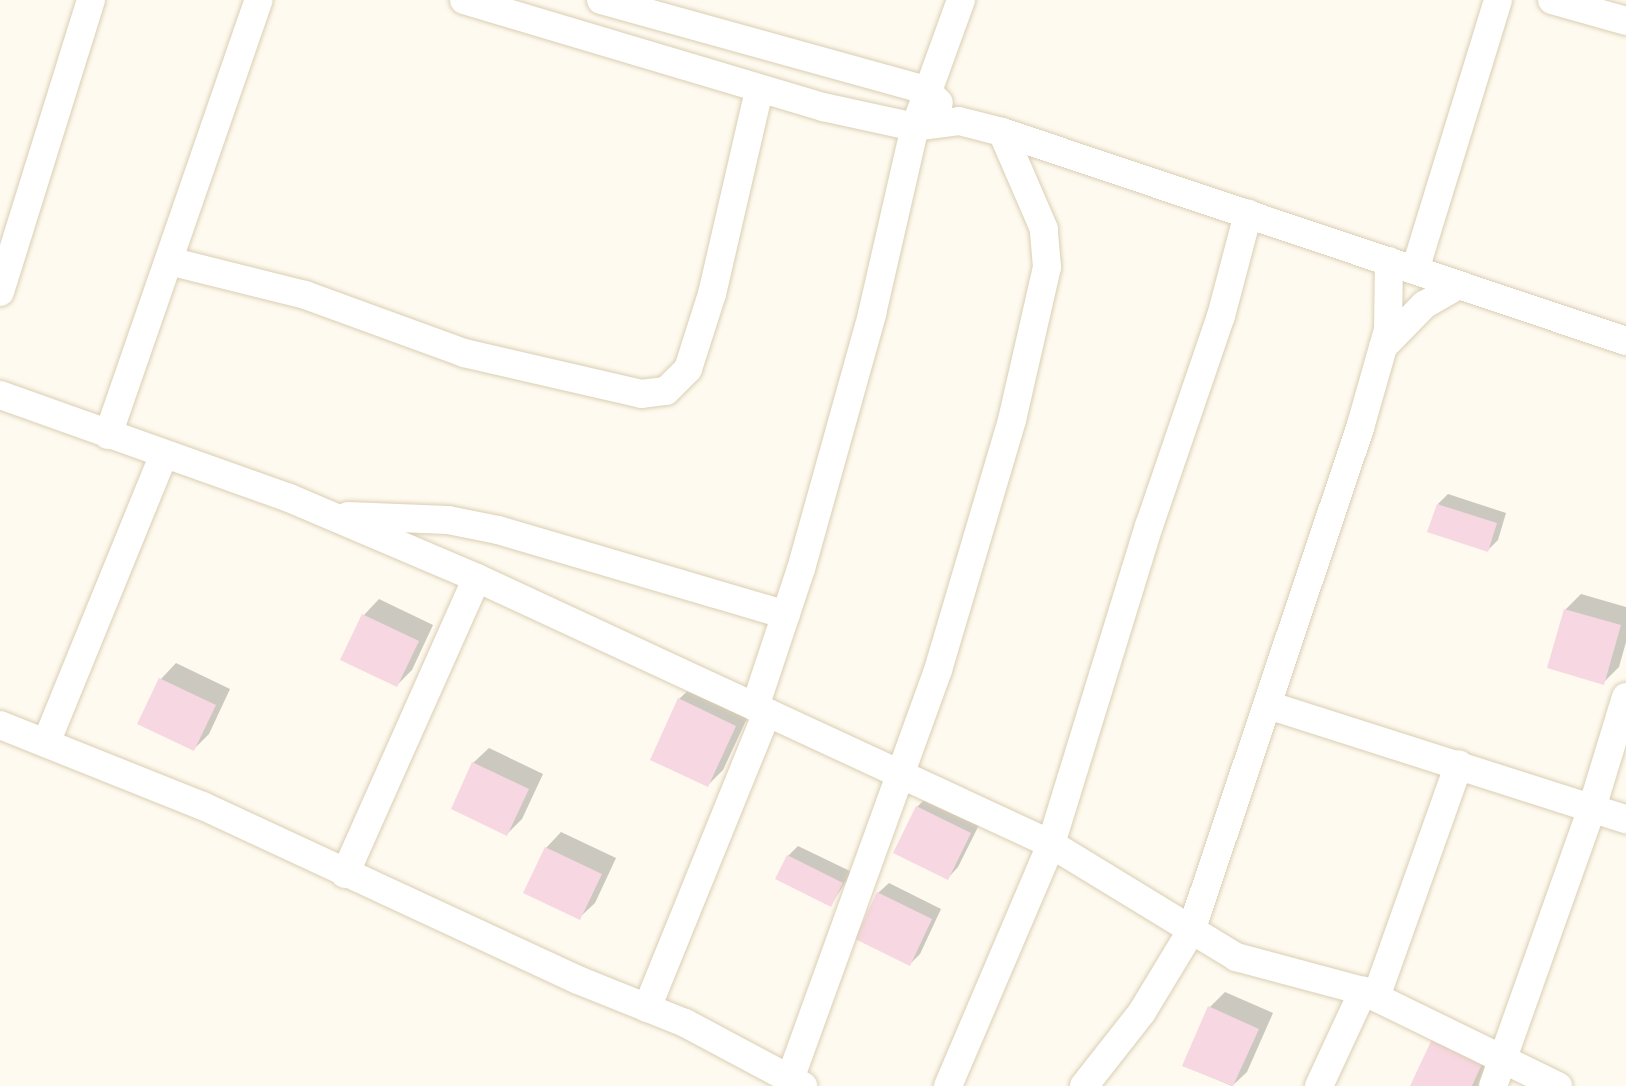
<!DOCTYPE html>
<html>
<head>
<meta charset="utf-8">
<style>
  body { margin:0 }
  #map { position:relative; width:1626px; height:1086px; overflow:hidden; background:#fefaef; font-family:"Golos Text",sans-serif }
  div>[style] { position:absolute }
  [style*='--x'] { left:calc(var(--x)*1px); top:calc(var(--y)*1px); width:calc(var(--w)*1px); rotate:calc(var(--a)*1deg) }
  .shadow>* { inset:0; background:#0003 }
  .building>* { inset:0; background:#f7d7e1 }
  .roads { filter:drop-shadow(0 0 2px #daceb3) drop-shadow(0 0 2px #daceb3) }
  .minor>* { height:28px; margin:-14px; padding:0 14px; transform-origin:14px; border-radius:14px; background:#fff }
  span { translate:-50% -50%; white-space:nowrap; text-align:center; line-height:1.15; -webkit-text-stroke:5px #fff; paint-order:stroke }
</style>
</head>
<body>
<div id="map">
  <div class="shadow">
    <i style="clip-path:polygon(1448px 494px,1506px 513px,1498px 540px,1488px 550px,1438px 504px)"></i>
    <i style="clip-path:polygon(1581px 594px,1626px 607px,1626px 642px,1619px 667px,1603px 683px,1549px 667px,1566px 609px)"></i>
    <i style="clip-path:polygon(379px 599px,433px 625px,412px 670px,397px 685px,342px 659px,364px 615px)"></i>
    <i style="clip-path:polygon(176px 663px,230px 689px,209px 734px,194px 749px,161px 679px)"></i>
    <i style="clip-path:polygon(695px 684px,751px 710px,723px 770px,708px 785px,679px 699px)"></i>
    <i style="clip-path:polygon(489px 748px,543px 774px,522px 819px,507px 834px,473px 763px)"></i>
    <i style="clip-path:polygon(927px 797px,980px 823px,958px 867px,948px 878px,917px 807px)"></i>
    <i style="clip-path:polygon(561px 832px,616px 858px,595px 903px,579px 918px,546px 848px)"></i>
    <i style="clip-path:polygon(798px 846px,852px 872px,831px 905px,788px 856px)"></i>
    <i style="clip-path:polygon(889px 883px,941px 909px,920px 954px,910px 964px,878px 893px)"></i>
    <i style="clip-path:polygon(1225px 992px,1273px 1013px,1247px 1072px,1232px 1086px,1184px 1066px,1210px 1007px)"></i>
    <i style="clip-path:polygon(1498px 1045px,1479px 1086px,1412px 1086px)"></i>
  </div>
  <div class="building">
    <i style="clip-path:polygon(1437px 504px,1497px 523px,1488px 552px,1427px 532px)"></i>
    <i style="clip-path:polygon(1564px 609px,1621px 625px,1604px 685px,1547px 668px)"></i>
    <i style="clip-path:polygon(362px 614px,419px 641px,397px 687px,340px 660px)"></i>
    <i style="clip-path:polygon(159px 678px,216px 705px,194px 751px,137px 724px)"></i>
    <i style="clip-path:polygon(678px 698px,736px 726px,708px 787px,650px 760px)"></i>
    <i style="clip-path:polygon(472px 762px,529px 789px,507px 836px,451px 809px)"></i>
    <i style="clip-path:polygon(916px 806px,971px 833px,948px 880px,893px 853px)"></i>
    <i style="clip-path:polygon(545px 847px,602px 874px,580px 920px,523px 893px)"></i>
    <i style="clip-path:polygon(787px 855px,843px 883px,831px 907px,775px 879px)"></i>
    <i style="clip-path:polygon(877px 892px,932px 919px,910px 966px,855px 939px)"></i>
    <i style="clip-path:polygon(1208px 1006px,1259px 1029px,1233px 1086px,1182px 1066px)"></i>
    <i style="clip-path:polygon(1433px 1037px,1484px 1060px,1472px 1086px,1410px 1086px)"></i>
  </div>
  <div class="roads">
    <div class="minor">
      <i style="--x:464;--y:0;--w:375;--a:16.6"></i>
      <i style="--x:823;--y:107;--w:94;--a:12.3"></i>
      <i style="--x:915;--y:127;--w:44;--a:-7.8"></i>
      <i style="--x:959;--y:121;--w:44;--a:14.3"></i>
      <i style="--x:1002;--y:132;--w:658;--a:18.52"></i>
      <i style="--x:601;--y:0;--w:337;--a:15.5"></i>
      <i style="--x:926;--y:90;--w:18;--a:45"></i>
      <i style="--x:1552;--y:0;--w:77;--a:15.8"></i>
      <i style="--x:169;--y:261;--w:140;--a:14"></i>
      <i style="--x:305;--y:295;--w:169;--a:20"></i>
      <i style="--x:464;--y:353;--w:182;--a:13"></i>
      <i style="--x:641;--y:394;--w:25;--a:-7"></i>
      <i style="--x:666;--y:391;--w:31;--a:-45"></i>
      <i style="--x:688;--y:369;--w:79;--a:-72.3"></i>
      <i style="--x:712;--y:294;--w:209;--a:-77"></i>
      <i style="--x:1415;--y:270;--w:282;--a:-72.9"></i>
      <i style="--x:0;--y:292;--w:306;--a:-72.7"></i>
      <i style="--x:1383;--y:347;--w:59;--a:-45.7"></i>
      <i style="--x:1424;--y:305;--w:39;--a:-30"></i>
      <i style="--x:0;--y:395;--w:305;--a:19.6"></i>
      <i style="--x:287;--y:497;--w:207;--a:23.1"></i>
      <i style="--x:477;--y:578;--w:633;--a:24.86"></i>
      <i style="--x:1051;--y:844;--w:217;--a:31.4"></i>
      <i style="--x:1236;--y:957;--w:131;--a:15"></i>
      <i style="--x:1363;--y:991;--w:217;--a:26"></i>
      <i style="--x:108;--y:435;--w:460;--a:-70.9"></i>
      <i style="--x:348;--y:516;--w:100;--a:2.3"></i>
      <i style="--x:448;--y:520;--w:51;--a:11.3"></i>
      <i style="--x:498;--y:530;--w:300;--a:16.4"></i>
      <i style="--x:1268;--y:705;--w:376;--a:17.7"></i>
      <i style="--x:755;--y:707;--w:145;--a:-71.6"></i>
      <i style="--x:801;--y:569;--w:265;--a:-74.4"></i>
      <i style="--x:872;--y:314;--w:192;--a:-77.1"></i>
      <i style="--x:915;--y:127;--w:135;--a:-70.1"></i>
      <i style="--x:0;--y:725;--w:219;--a:21.8"></i>
      <i style="--x:203;--y:806;--w:413;--a:24.9"></i>
      <i style="--x:578;--y:980;--w:115;--a:21.9"></i>
      <i style="--x:685;--y:1023;--w:134;--a:28.1"></i>
      <i style="--x:46;--y:743;--w:312;--a:-67.8"></i>
      <i style="--x:345;--y:874;--w:324;--a:-66"></i>
      <i style="--x:1376;--y:997;--w:247;--a:-70.4"></i>
      <i style="--x:647;--y:1008;--w:319;--a:-67.9"></i>
      <i style="--x:790;--y:1079;--w:435;--a:-70.1"></i>
      <i style="--x:938;--y:670;--w:261;--a:-73.5"></i>
      <i style="--x:1012;--y:420;--w:157;--a:-77.1"></i>
      <i style="--x:1047;--y:267;--w:38;--a:-95"></i>
      <i style="--x:1044;--y:229;--w:106;--a:-113.4"></i>
      <i style="--x:948;--y:1086;--w:263;--a:-66.9"></i>
      <i style="--x:1051;--y:844;--w:333;--a:-72.9"></i>
      <i style="--x:1149;--y:526;--w:222;--a:-71.1"></i>
      <i style="--x:1221;--y:316;--w:106;--a:-75.2"></i>
      <i style="--x:1084;--y:1086;--w:94;--a:-51.9"></i>
      <i style="--x:1142;--y:1012;--w:95;--a:-58.8"></i>
      <i style="--x:1191;--y:931;--w:531;--a:-71.43"></i>
      <i style="--x:1360;--y:428;--w:102;--a:-74.1"></i>
      <i style="--x:1388;--y:330;--w:69;--a:-89.2"></i>
      <i style="--x:1319;--y:1086;--w:105;--a:-65.1"></i>
      <i style="--x:1493;--y:1086;--w:295;--a:-70.4"></i>
      <i style="--x:1592;--y:808;--w:116;--a:-73"></i>
    </div>
  </div>
</div>
</body>
</html>
